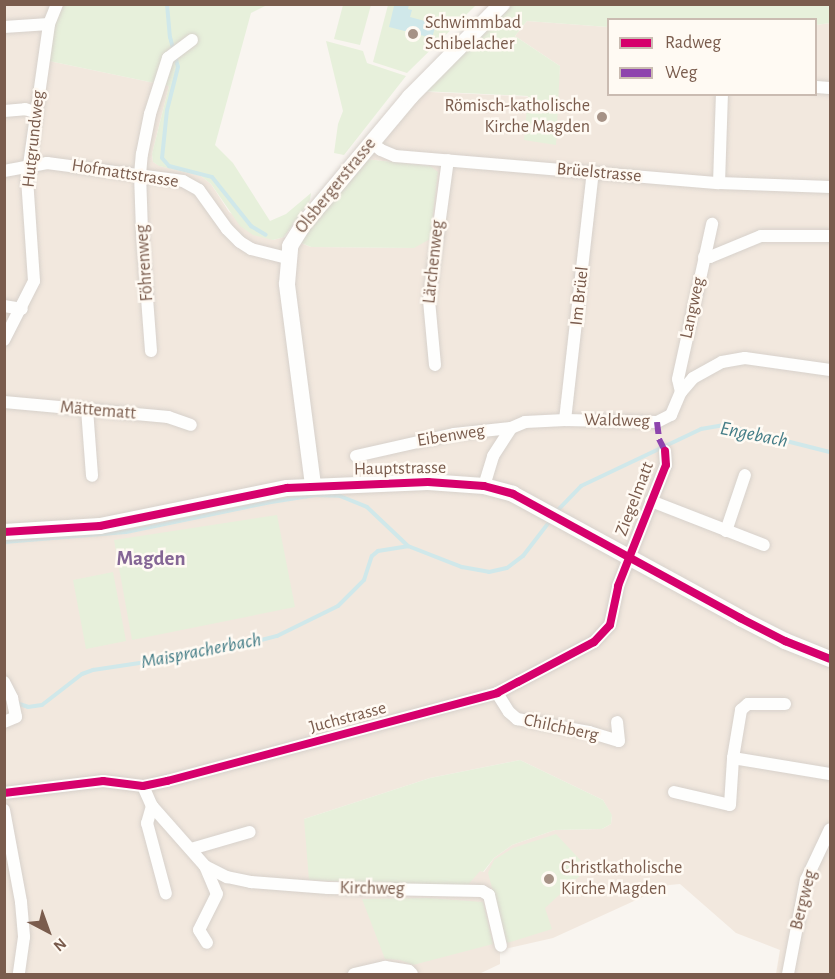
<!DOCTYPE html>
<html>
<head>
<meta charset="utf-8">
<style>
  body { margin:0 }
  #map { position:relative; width:835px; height:979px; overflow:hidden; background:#f9f5f0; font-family:"Alegreya Sans",sans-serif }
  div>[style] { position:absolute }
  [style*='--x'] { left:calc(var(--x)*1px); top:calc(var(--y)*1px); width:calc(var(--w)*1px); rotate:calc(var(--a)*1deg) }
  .residential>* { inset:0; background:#f2e8de }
  .green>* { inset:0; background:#e7f0db }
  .water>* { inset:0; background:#d0e8ea }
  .stream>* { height:4px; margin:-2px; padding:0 2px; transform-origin:2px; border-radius:2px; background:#d0e8ea }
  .roads { filter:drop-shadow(0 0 2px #d7d1cb) drop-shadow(0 0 2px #d7d1cb) }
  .street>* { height:12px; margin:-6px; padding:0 6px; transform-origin:6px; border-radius:6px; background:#fefefd }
  .secondary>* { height:16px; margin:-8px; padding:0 8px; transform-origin:8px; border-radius:8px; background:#fefefd }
  .quiet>* { height:6px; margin-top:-3px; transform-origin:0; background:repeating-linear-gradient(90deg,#8e44ad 0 12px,transparent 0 18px) }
  .cycleway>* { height:8px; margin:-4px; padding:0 4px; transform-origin:4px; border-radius:4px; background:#d6006c }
  .dots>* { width:16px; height:16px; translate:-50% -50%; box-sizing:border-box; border:3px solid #fffaf3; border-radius:50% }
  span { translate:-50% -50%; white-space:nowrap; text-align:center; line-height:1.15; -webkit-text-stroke:5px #fffaf3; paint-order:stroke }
  .poi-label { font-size:18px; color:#7a5c4d }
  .left { translate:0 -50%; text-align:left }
  .right { translate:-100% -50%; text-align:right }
  .street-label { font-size:18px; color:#7a5c4d }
  .water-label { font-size:20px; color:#437c86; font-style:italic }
  .quarter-label { font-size:21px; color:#846695; font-weight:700 }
  .frame { position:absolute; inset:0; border:6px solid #7a5c4d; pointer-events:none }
  .legend { position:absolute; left:607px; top:18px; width:210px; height:78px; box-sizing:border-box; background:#fffaf3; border:2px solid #cabbb1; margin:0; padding:8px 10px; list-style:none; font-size:18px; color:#7a5c4d }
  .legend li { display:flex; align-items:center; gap:12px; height:30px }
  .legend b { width:30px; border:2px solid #cabbb1 }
  .north { position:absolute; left:18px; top:901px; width:60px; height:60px; -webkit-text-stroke:4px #fffaf3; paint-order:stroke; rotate:139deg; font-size:16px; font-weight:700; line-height:24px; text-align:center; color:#7a5c4d }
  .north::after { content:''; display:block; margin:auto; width:21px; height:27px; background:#7a5c4d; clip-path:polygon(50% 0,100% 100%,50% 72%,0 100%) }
</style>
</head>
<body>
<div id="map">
  <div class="residential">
    <i style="clip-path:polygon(evenodd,5px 5px,64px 5px,55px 21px,49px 61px,169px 86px,152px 154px,153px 162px,160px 166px,201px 176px,211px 184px,229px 212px,273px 240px,284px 237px,311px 247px,414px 248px,430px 166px,365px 159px,408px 91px,557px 98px,560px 66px,515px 36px,527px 21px,608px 27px,608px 94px,816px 94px,816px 25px,830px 23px,830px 974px,776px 974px,780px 950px,736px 933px,680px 884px,669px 885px,553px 938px,500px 950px,500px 964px,479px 974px,5px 974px,5px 5px,520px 760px,603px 800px,612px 816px,611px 824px,602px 829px,555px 830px,512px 845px,494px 858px,484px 872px,304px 819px,430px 778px,520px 760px)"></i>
  </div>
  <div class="green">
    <i style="clip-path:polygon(470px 4px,475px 6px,407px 73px,373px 62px,388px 5px)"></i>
    <i style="clip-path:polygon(64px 5px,267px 5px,251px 13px,215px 145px,233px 163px,270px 221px,286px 214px,311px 193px,310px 200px,284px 237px,273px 240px,253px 235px,240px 226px,211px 184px,201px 176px,159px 166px,153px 162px,152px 154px,169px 86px,49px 61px,55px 21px)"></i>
    <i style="clip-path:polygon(343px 5px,371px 5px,360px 45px,334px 39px)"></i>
    <i style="clip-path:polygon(509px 5px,830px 5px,830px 23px,816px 25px,816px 20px,608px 20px,608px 27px,527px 21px,515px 36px,560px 66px,556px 145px,524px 140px,528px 96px,421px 91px)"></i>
    <i style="clip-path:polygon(326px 41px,363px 51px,367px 63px,406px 76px,344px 155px,334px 153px,338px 124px,343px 111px)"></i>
    <i style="clip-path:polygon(365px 159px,430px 166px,438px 172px,430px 239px,414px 248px,311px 247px,299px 242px)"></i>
    <i style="clip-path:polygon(277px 515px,295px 607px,132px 640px,114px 540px)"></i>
    <i style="clip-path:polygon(113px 572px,126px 641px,86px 649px,73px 580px)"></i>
    <i style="clip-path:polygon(520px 760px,603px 800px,612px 815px,611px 824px,602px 829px,555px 830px,512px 845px,494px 858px,483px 872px,480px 871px,466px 887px,309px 880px,304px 819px,430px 778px)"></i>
    <i style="clip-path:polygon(556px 834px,584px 864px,584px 872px,545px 908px,552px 929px,507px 943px,488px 873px,494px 860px,513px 848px)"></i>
    <i style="clip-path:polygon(428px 898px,483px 902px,493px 944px,413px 965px,400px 960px,385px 959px,362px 899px)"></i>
  </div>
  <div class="water">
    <i style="clip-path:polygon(399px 5px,409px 5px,408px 9px,412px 10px,410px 17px,436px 24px,432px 38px,389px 27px,394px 6px)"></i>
  </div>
  <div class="stream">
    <i style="--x:167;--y:4;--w:33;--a:85"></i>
    <i style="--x:170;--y:37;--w:31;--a:75"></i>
    <i style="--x:178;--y:67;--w:44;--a:104.3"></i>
    <i style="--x:167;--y:110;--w:48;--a:95.9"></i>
    <i style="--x:162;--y:158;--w:11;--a:49"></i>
    <i style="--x:169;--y:166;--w:44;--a:14.3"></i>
    <i style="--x:212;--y:177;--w:63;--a:51.5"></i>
    <i style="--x:251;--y:226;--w:17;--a:31"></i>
    <i style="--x:556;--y:512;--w:36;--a:-46"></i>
    <i style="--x:581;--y:486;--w:133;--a:-25.4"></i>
    <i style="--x:701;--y:429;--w:22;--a:-10"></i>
    <i style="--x:723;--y:425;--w:110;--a:14.2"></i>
    <i style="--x:4;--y:542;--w:122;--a:-4.7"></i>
    <i style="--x:126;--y:532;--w:148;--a:-11.7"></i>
    <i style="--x:271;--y:502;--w:45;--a:-9"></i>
    <i style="--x:315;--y:495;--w:25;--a:2"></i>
    <i style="--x:340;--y:496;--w:29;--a:22"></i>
    <i style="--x:367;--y:507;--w:57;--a:43.6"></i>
    <i style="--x:408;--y:546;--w:58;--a:21.3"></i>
    <i style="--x:462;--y:567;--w:27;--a:10"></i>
    <i style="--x:489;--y:572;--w:18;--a:-13"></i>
    <i style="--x:507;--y:568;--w:20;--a:-37"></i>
    <i style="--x:523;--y:556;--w:44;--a:-52.4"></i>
    <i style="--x:4;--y:699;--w:25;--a:18"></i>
    <i style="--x:28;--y:707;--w:14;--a:-8"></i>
    <i style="--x:42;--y:705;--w:51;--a:-37.8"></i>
    <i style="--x:82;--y:674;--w:12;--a:-20"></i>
    <i style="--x:93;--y:670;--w:126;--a:-8.6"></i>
    <i style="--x:218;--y:651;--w:61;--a:-14.3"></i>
    <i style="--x:277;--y:636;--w:68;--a:-26.2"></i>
    <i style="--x:338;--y:606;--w:37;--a:-45"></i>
    <i style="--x:364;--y:580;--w:25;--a:-72"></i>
    <i style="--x:372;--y:556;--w:8;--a:-40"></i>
    <i style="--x:378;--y:551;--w:30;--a:-9"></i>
  </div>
  <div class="roads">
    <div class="street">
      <i style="--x:4;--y:27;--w:45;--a:-3.8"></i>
      <i style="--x:816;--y:87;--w:14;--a:4"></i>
      <i style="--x:4;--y:111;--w:21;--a:-5"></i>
      <i style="--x:25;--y:109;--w:10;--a:17"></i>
      <i style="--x:372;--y:143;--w:11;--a:38"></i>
      <i style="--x:381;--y:150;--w:15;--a:23"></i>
      <i style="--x:395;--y:156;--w:325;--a:4.8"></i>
      <i style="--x:719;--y:183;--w:111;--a:2.1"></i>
      <i style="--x:4;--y:171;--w:44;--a:-10.5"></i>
      <i style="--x:47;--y:163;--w:137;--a:7.5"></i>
      <i style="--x:183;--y:181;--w:18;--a:29"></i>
      <i style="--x:199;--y:190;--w:48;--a:54.3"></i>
      <i style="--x:227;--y:229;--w:18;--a:45"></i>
      <i style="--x:240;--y:242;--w:13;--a:32"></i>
      <i style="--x:251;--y:249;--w:37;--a:14"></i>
      <i style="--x:719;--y:183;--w:89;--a:-88.1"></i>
      <i style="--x:704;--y:257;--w:6;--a:0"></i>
      <i style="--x:710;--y:257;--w:55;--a:-22.4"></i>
      <i style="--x:761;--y:236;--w:69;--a:0"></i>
      <i style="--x:4;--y:306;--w:18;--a:9"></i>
      <i style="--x:4;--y:340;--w:66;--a:-63"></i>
      <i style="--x:34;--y:281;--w:102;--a:-93.9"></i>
      <i style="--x:27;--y:179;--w:157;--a:-81.9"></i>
      <i style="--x:49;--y:24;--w:22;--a:-68"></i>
      <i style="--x:151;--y:351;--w:120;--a:-94.3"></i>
      <i style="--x:142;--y:231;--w:56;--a:-92"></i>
      <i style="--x:140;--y:175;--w:21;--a:-85"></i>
      <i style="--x:142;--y:154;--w:41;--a:-78.7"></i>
      <i style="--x:150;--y:114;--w:59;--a:-72.2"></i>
      <i style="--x:168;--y:58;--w:30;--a:-37"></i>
      <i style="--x:435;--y:365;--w:65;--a:-95.3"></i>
      <i style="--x:429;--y:300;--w:141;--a:-82.3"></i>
      <i style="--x:681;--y:392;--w:13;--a:-103"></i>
      <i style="--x:678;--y:379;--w:159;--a:-77.6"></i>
      <i style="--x:4;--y:402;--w:165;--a:5.2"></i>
      <i style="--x:168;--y:417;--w:24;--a:19"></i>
      <i style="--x:87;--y:409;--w:67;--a:85.7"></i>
      <i style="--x:565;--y:420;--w:250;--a:-83.6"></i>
      <i style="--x:356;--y:456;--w:100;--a:-12.7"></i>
      <i style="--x:454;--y:434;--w:57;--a:-6"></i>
      <i style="--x:484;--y:486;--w:31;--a:-73"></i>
      <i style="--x:493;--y:456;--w:33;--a:-57"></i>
      <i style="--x:511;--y:428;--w:15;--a:-23"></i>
      <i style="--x:525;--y:422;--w:40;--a:-2.9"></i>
      <i style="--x:565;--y:420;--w:92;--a:1.2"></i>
      <i style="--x:657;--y:422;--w:16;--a:-27"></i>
      <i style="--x:671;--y:415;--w:25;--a:-67"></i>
      <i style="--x:681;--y:392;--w:18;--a:-49"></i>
      <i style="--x:693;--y:378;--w:33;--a:-29"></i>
      <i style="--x:722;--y:362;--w:23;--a:-10"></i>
      <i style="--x:745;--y:358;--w:86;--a:8"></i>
      <i style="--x:651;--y:501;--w:121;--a:21.3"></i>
      <i style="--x:726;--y:531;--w:59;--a:-71.3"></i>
      <i style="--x:4;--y:682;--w:18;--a:63"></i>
      <i style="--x:12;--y:698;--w:19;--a:78"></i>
      <i style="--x:16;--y:717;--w:13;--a:157"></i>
      <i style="--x:497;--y:693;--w:22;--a:58"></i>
      <i style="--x:509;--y:712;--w:11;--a:41"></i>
      <i style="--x:517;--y:719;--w:73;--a:10.2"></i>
      <i style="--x:589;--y:732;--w:31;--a:17"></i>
      <i style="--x:619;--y:741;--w:19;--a:-96"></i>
      <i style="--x:733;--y:758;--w:98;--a:9.4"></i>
      <i style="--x:143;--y:786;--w:22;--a:66"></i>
      <i style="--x:152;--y:806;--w:80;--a:48.5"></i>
      <i style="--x:205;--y:866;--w:25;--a:27"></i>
      <i style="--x:227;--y:877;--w:25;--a:12"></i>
      <i style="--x:251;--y:882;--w:77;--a:4.5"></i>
      <i style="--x:328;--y:888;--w:154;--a:1.1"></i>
      <i style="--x:482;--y:891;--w:8;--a:30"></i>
      <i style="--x:489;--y:895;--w:52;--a:76.8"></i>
      <i style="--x:674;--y:792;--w:57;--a:13.1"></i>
      <i style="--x:730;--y:805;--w:47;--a:-86.3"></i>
      <i style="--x:733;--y:758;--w:49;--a:-80.5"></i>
      <i style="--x:741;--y:710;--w:9;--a:-41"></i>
      <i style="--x:748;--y:704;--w:37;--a:0"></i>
      <i style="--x:4;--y:793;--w:100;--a:-6.9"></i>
      <i style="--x:103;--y:781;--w:40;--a:7.1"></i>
      <i style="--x:143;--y:786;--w:25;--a:-12"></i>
      <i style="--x:167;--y:781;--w:342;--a:-14.9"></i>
      <i style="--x:497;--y:693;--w:24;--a:-28"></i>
      <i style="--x:518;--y:682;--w:86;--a:-27.8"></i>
      <i style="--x:594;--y:642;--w:23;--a:-47"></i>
      <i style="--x:610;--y:625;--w:40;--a:-78"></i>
      <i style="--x:618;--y:586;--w:130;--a:-68.4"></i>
      <i style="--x:666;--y:465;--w:14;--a:-94"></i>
      <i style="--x:152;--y:806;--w:18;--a:106"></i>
      <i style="--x:147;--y:823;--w:73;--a:75"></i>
      <i style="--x:4;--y:810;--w:94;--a:79.5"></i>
      <i style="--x:21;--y:902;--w:35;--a:85"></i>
      <i style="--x:24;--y:937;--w:37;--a:98"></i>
      <i style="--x:191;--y:849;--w:61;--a:-16.1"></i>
      <i style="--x:205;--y:866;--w:30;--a:67"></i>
      <i style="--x:217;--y:894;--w:40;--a:116.6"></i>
      <i style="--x:199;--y:930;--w:15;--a:58"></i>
      <i style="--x:354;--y:974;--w:32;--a:-13"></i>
      <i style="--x:385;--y:967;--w:24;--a:9"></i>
      <i style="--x:409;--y:971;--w:4;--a:45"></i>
      <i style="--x:788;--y:974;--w:96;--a:-79.2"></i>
      <i style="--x:806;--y:880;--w:56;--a:-64.8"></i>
    </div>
    <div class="secondary">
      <i style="--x:313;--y:485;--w:203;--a:-97.4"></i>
      <i style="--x:287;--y:284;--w:38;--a:-85"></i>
      <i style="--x:290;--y:246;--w:25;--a:-58"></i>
      <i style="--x:303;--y:225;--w:167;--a:-50.1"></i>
      <i style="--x:410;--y:97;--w:131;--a:-45.3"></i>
      <i style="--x:4;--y:532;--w:96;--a:-3.6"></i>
      <i style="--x:100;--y:526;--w:191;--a:-11.5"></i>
      <i style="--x:287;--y:488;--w:141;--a:-2.4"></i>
      <i style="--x:428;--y:482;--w:56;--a:4.1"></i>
      <i style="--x:484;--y:486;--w:30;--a:15"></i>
      <i style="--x:513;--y:494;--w:259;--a:28.6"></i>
      <i style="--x:740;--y:618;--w:51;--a:27.1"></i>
      <i style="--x:785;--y:641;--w:48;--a:21.8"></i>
    </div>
  </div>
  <div class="quiet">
    <i style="--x:657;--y:422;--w:17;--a:83"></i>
    <i style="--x:659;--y:439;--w:13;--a:63"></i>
  </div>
  <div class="cycleway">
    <i style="--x:4;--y:532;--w:96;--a:-3.6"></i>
    <i style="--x:100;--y:526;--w:191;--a:-11.5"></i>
    <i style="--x:287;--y:488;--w:141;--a:-2.4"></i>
    <i style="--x:428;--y:482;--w:56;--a:4.1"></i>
    <i style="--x:484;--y:486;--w:30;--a:15"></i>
    <i style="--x:513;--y:494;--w:259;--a:28.6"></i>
    <i style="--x:740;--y:618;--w:51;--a:27.1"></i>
    <i style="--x:785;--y:641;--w:48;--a:21.8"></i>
    <i style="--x:4;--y:793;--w:100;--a:-6.9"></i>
    <i style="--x:103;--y:781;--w:40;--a:7.1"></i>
    <i style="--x:143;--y:786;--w:25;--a:-12"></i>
    <i style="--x:167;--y:781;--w:342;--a:-14.9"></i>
    <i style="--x:497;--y:693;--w:24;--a:-28"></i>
    <i style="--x:518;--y:682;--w:86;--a:-27.8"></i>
    <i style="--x:594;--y:642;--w:23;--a:-47"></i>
    <i style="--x:610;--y:625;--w:40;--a:-78"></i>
    <i style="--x:618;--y:586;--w:130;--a:-68.4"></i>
    <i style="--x:666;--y:465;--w:14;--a:-94"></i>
  </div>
  <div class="dots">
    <i style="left:413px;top:34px;background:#a69286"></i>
    <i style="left:602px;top:117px;background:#a69286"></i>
    <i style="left:549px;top:879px;background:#a69286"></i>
  </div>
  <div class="poi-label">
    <span class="left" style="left:425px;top:34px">Schwimmbad<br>Schibelacher</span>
    <span class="right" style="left:590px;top:117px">Römisch-katholische<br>Kirche Magden</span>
    <span class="left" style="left:561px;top:879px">Christkatholische<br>Kirche Magden</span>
  </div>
  <div class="street-label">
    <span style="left:34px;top:139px;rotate:-84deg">Hutgrundweg</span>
    <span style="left:599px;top:173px;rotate:5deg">Brüelstrasse</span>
    <span style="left:125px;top:174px;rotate:9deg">Hofmattstrasse</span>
    <span style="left:336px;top:186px;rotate:-51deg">Olsbergerstrasse</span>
    <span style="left:434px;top:262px;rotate:-84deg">Lärchenweg</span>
    <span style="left:145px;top:263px;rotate:-94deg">Föhrenweg</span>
    <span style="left:580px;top:296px;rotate:-84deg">Im Brüel</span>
    <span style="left:693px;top:308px;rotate:-78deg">Langweg</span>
    <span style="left:98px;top:411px;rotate:5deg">Mättematt</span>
    <span style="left:617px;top:421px;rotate:1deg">Waldweg</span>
    <span style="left:451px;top:436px;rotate:-9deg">Eibenweg</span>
    <span style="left:400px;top:469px;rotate:-1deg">Hauptstrasse</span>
    <span style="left:635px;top:499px;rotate:-69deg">Ziegelmatt</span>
    <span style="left:348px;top:718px;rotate:-15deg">Juchstrasse</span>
    <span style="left:561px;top:728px;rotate:12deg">Chilchberg</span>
    <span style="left:372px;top:889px;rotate:1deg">Kirchweg</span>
    <span style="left:804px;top:900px;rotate:-76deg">Bergweg</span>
  </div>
  <div class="water-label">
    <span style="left:754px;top:435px;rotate:11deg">Engebach</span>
    <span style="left:201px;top:651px;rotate:-11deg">Maispracherbach</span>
  </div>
  <div class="quarter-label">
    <span style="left:151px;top:559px">Magden</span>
  </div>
  <div class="frame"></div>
  <ul class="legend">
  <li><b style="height:8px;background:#d6006c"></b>Radweg</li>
  <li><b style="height:8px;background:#8e44ad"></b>Weg</li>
  </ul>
  <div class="north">N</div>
</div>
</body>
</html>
